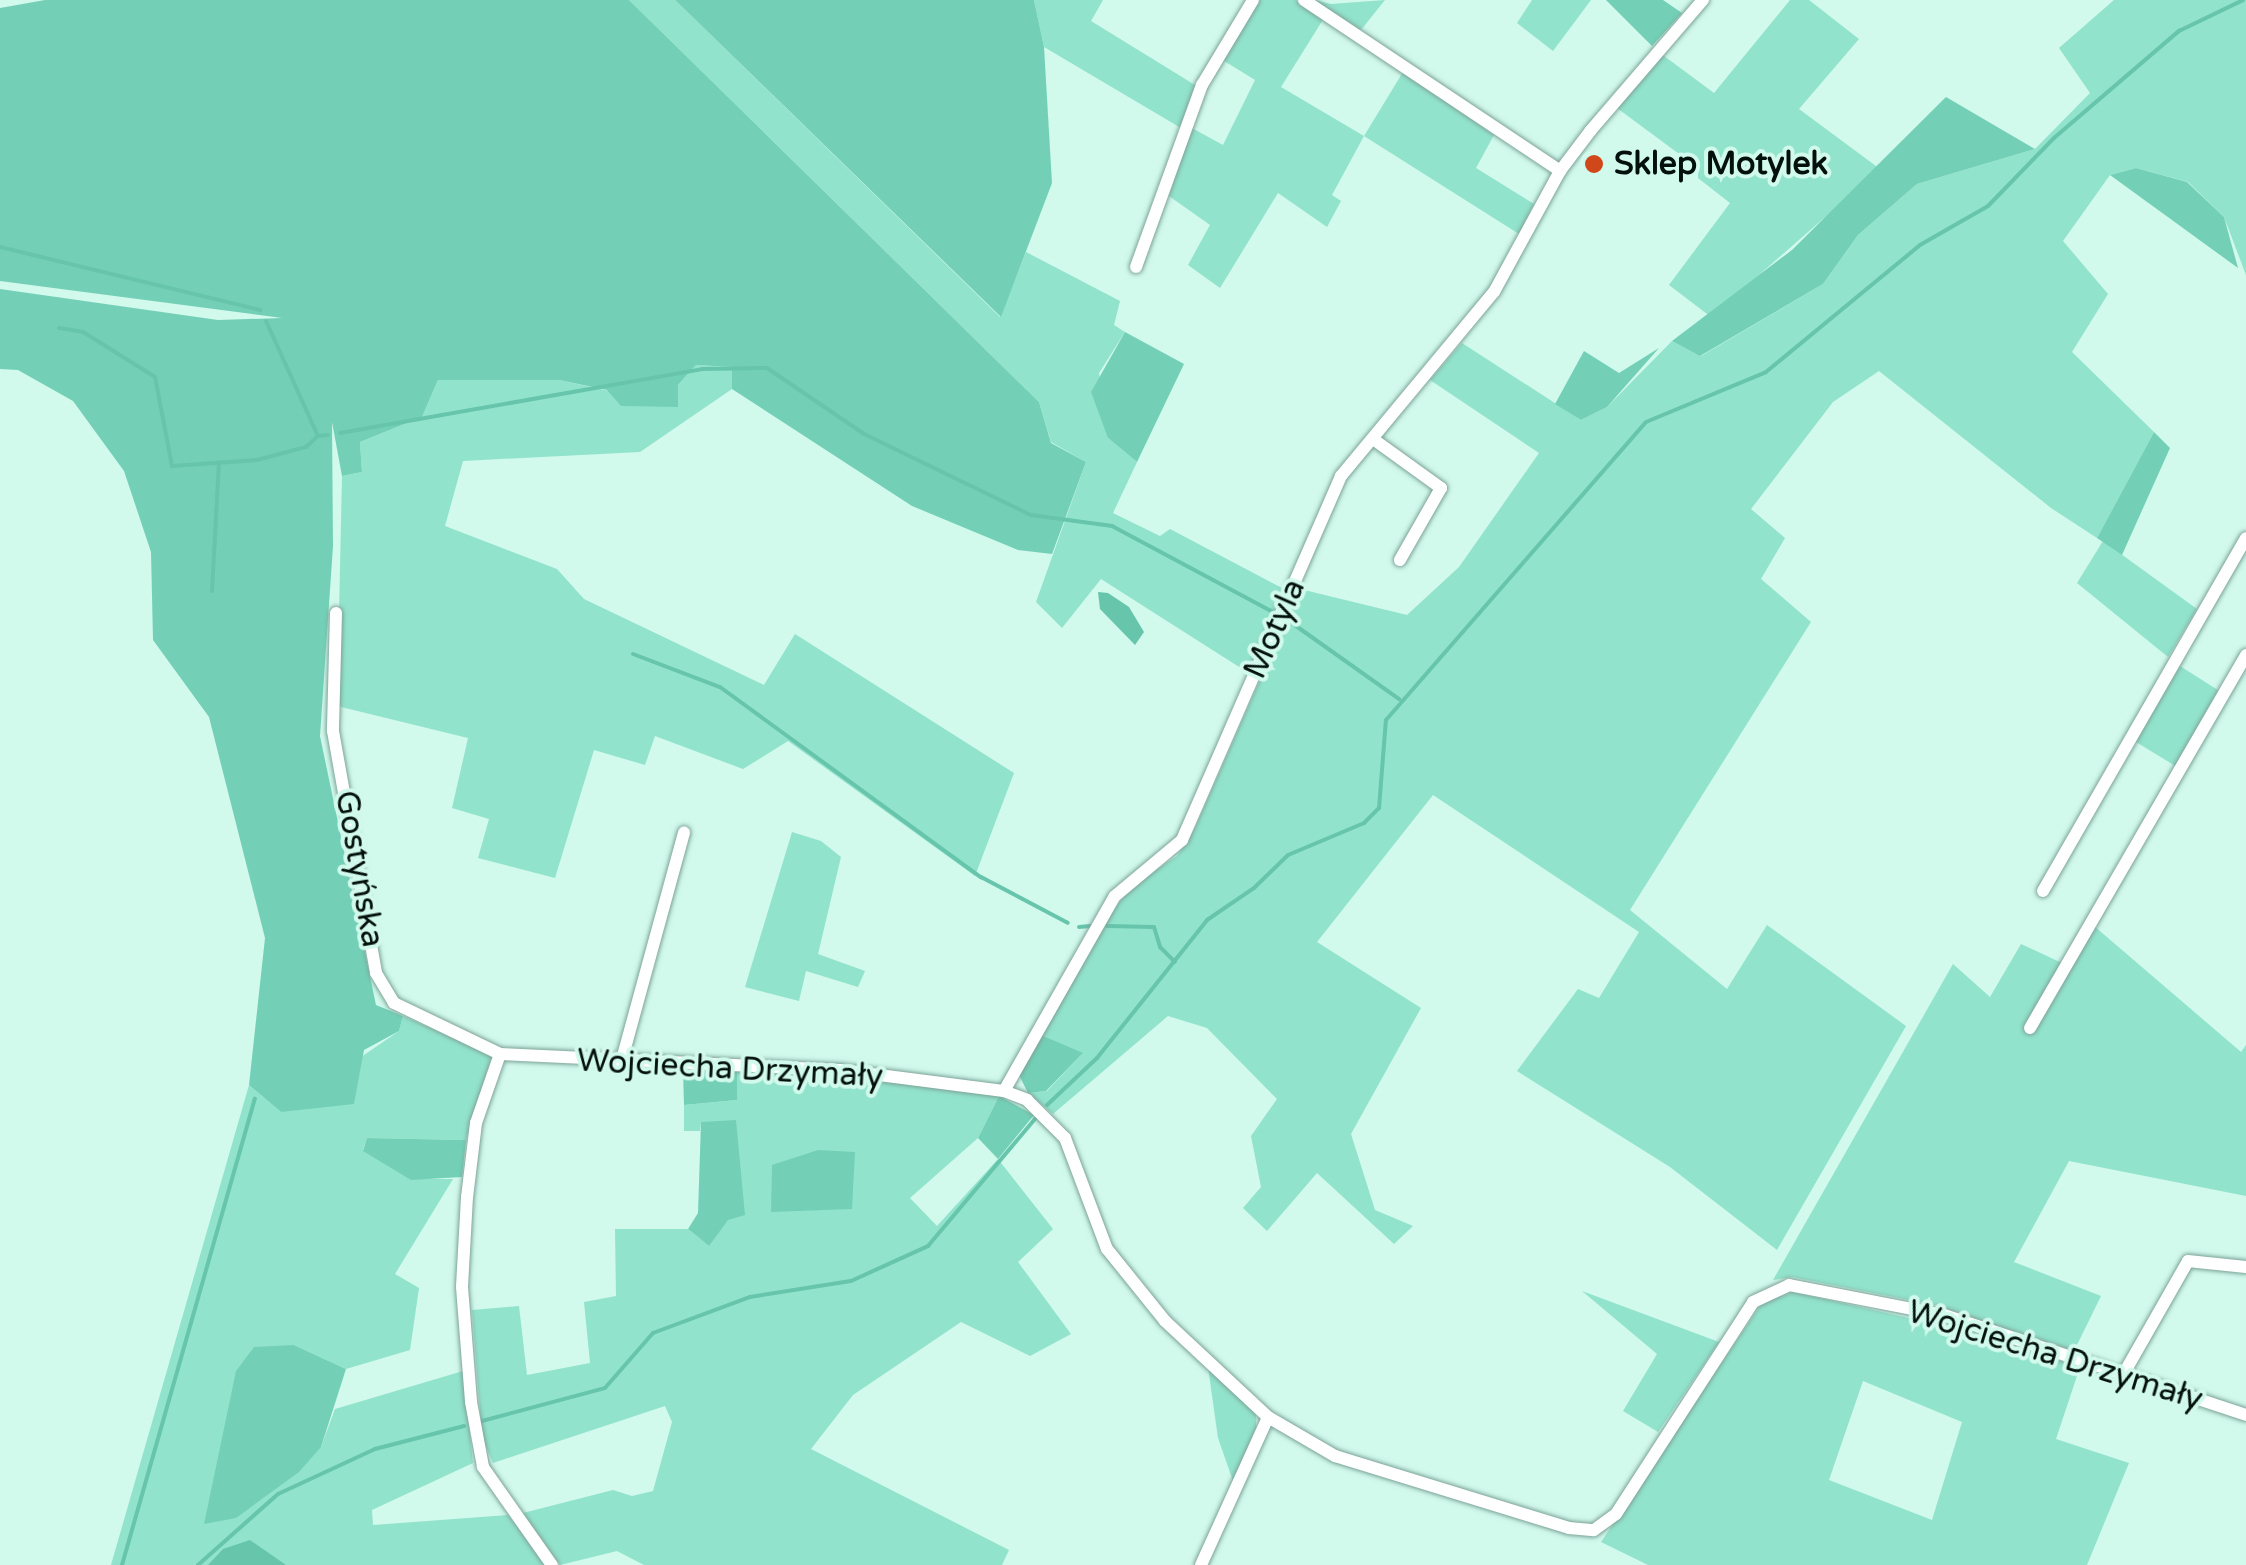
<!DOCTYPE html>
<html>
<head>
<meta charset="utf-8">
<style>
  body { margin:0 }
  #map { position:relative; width:2246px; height:1565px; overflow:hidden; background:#d1f9ec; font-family:"Varela Round",sans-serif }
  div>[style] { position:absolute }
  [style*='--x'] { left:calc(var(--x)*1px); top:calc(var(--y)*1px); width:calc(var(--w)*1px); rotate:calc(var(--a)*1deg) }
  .green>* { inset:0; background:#92e3cc }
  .forest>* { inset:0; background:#73d0b7 }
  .water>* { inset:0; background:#67c5ac }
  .stream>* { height:4px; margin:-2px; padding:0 2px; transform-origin:2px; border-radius:2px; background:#67c5ac }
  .roads { filter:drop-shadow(0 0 2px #7da398) drop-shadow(0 0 2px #7da398) }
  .street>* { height:12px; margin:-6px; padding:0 6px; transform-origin:6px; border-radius:6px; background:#fff }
  .dots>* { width:28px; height:28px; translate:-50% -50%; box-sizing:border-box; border:5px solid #d1f9ec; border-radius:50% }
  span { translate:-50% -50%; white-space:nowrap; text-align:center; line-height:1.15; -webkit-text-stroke:8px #d1f9ec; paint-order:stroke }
  .poi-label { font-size:32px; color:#03100c; font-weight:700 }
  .left { translate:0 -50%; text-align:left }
  .street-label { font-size:32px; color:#03100c }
</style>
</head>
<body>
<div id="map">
  <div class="green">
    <i style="clip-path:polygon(629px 0,675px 0,1000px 317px,1026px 252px,1120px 301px,1114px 325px,1125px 332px,1099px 373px,1108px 438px,1137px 462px,1113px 513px,1160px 536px,1170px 529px,1284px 589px,1247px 672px,1101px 579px,1062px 628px,1036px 602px,1086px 462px,1051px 442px,1039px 402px)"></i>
    <i style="clip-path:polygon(1034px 0,1103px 0,1091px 21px,1195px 85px,1181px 128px,1044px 47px)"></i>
    <i style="clip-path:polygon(1259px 0,1296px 0,1324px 18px,1281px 87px,1364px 136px,1403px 72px,1494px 135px,1476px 168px,1534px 204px,1519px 234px,1364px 136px,1332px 195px,1341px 201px,1327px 227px,1278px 193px,1220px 288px,1188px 265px,1210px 225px,1169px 196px,1190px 127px,1223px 145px,1255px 80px,1221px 59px)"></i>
    <i style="clip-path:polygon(1314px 0,1331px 4px,1385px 0,1361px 30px)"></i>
    <i style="clip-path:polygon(1532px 0,1591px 0,1553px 51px,1517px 23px)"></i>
    <i style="clip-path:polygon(1790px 0,1809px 0,1859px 39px,1799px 109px,1880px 169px,1711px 317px,1669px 285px,1730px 203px,1698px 178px,1698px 168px,1617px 108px,1660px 53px,1714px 93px)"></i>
    <i style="clip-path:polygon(2114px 0,2246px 0,2246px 275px,2224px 217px,2188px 182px,2136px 168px,2110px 175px,2063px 241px,2108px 294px,2072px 352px,2154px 432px,2097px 538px,2051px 508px,1879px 371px,1833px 402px,1751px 509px,1785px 538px,1761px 579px,1811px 622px,1630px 910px,1727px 989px,1767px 925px,1906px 1026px,1777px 1250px,1670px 1167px,1517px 1071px,1578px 989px,1599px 998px,1639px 932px,1433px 795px,1317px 942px,1421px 1008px,1351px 1134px,1375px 1210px,1413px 1226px,1394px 1244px,1317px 1173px,1267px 1231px,1243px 1208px,1261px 1187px,1251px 1136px,1277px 1099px,1207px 1028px,1168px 1016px,1053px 1114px,1028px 1093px,1047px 1091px,1082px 1054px,1041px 1035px,1114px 909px,1133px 885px,1177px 856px,1195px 828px,1300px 589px,1407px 615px,1459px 567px,1539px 453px,1430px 380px,1462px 343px,1581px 420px,1607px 407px,1672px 341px,1701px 356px,1823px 284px,1858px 235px,1917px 184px,2035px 149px,2090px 93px,2059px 48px)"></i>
    <i style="clip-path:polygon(696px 365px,732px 367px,732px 389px,640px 452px,463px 461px,445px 526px,557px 569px,584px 599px,764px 685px,795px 634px,1014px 773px,975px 876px,788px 741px,743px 769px,655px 736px,645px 765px,594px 750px,555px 878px,478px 858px,489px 819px,452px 808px,468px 738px,337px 706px,342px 476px,362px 472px,360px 442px,422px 417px,438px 380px,559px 380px,678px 406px,678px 385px)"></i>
    <i style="clip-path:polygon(2103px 541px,2197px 609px,2168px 657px,2077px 583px)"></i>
    <i style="clip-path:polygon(2180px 666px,2221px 692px,2177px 767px,2136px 742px)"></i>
    <i style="clip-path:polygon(792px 832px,821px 841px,841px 857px,818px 954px,865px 971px,858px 987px,806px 971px,799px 1001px,745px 987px)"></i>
    <i style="clip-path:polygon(2087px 920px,2241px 1052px,2246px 1045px,2246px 1196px,2069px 1161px,2014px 1262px,2101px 1296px,2074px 1351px,1935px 1305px,1792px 1277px,1773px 1280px,1953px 964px,1990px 997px,2021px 944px,2062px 963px)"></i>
    <i style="clip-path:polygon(403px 1016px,492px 1055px,466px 1140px,367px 1138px,363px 1150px,411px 1179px,453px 1179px,395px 1274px,419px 1288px,410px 1350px,346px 1369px,294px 1345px,321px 1447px,335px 1409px,463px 1371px,473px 1463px,372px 1510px,373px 1525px,508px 1515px,546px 1565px,111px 1565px,249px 1085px,281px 1112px,399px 1031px)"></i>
    <i style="clip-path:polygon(737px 1072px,854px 1077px,999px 1096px,978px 1138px,910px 1198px,937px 1226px,998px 1159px,1053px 1229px,1018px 1262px,1071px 1334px,1030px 1356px,961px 1322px,853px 1395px,811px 1449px,1009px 1550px,1002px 1565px,644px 1565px,617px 1551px,560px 1565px,523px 1513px,613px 1490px,632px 1496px,653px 1491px,672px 1422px,665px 1406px,493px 1463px,482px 1437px,472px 1310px,519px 1306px,527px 1375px,590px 1363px,584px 1302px,616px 1296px,615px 1229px,688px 1229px,709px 1246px,701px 1123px,700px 1131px,684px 1131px,684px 1105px,737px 1100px)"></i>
    <i style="clip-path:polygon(1582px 1291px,1719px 1342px,1658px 1432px,1623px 1411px,1657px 1354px)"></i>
    <i style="clip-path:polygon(evenodd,1793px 1292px,1953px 1328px,2080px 1367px,2056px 1439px,2129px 1463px,2087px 1565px,1648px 1565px,1601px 1542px,1762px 1303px,1793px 1292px,1863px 1381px,1962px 1422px,1932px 1520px,1829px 1480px,1863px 1381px)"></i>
    <i style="clip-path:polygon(1208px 1367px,1256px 1411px,1256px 1428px,1233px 1481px,1218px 1438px)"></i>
  </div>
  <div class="forest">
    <i style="clip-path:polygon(45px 0,629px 0,1039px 402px,1051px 443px,1086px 462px,1052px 554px,1018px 550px,912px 506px,732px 389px,732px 367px,696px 365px,678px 385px,678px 407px,621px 406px,607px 390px,559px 380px,438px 380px,422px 417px,360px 442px,362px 472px,342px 476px,332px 422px,333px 546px,320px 736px,376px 1005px,403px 1016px,399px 1031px,364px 1050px,354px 1104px,281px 1112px,249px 1085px,265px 938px,209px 717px,153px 640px,151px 552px,124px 471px,73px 401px,18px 370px,0 369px,0 289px,218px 320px,282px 318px,0 281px,0 8px)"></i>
    <i style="clip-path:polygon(675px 0,1034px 0,1044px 47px,1052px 183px,1001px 317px)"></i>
    <i style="clip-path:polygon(1606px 0,1663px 0,1682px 13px,1652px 46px)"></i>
    <i style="clip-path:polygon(1946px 97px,2035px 149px,1917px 184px,1858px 235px,1823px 284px,1700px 356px,1672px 341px,1792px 250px)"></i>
    <i style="clip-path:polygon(2136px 168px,2187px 182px,2224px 217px,2238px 268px,2110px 175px)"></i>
    <i style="clip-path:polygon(1125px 332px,1184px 364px,1137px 462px,1108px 438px,1091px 392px)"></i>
    <i style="clip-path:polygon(1659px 348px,1607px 407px,1581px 420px,1555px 404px,1584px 351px,1619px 373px)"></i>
    <i style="clip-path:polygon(2154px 432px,2170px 448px,2122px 555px,2097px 538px)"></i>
    <i style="clip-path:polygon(1041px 1035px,1083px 1053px,1046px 1091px,1028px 1093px,1018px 1073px)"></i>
    <i style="clip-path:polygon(683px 1071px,737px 1072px,737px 1100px,684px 1105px)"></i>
    <i style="clip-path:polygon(999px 1096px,1034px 1115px,998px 1159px,978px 1138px)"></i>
    <i style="clip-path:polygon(736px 1120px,745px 1215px,728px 1220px,709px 1246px,688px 1229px,698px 1213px,701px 1122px)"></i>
    <i style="clip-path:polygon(367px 1138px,466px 1140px,462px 1177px,411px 1180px,363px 1151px)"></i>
    <i style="clip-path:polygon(818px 1150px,855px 1152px,852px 1209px,771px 1212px,772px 1165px)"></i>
    <i style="clip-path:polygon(294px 1345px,346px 1369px,321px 1447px,299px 1472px,236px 1518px,204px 1524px,236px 1371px,254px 1347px)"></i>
  </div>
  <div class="water">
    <i style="clip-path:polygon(1108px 593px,1129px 607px,1144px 632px,1135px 645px,1100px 609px,1098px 592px)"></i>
    <i style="clip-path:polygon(250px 1540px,286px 1565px,208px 1565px,223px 1549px)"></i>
  </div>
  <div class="stream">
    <i style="--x:0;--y:247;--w:268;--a:13.6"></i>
    <i style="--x:266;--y:321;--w:126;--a:65.7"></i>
    <i style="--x:318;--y:436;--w:10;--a:-6"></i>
    <i style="--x:59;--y:328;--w:24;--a:9"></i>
    <i style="--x:83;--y:332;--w:85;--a:32"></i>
    <i style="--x:155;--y:377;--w:91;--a:79.2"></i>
    <i style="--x:172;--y:466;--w:85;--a:-4"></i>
    <i style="--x:257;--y:460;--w:51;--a:-14.9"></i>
    <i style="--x:306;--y:447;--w:16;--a:-43"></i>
    <i style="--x:340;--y:433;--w:368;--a:-10"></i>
    <i style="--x:702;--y:369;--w:65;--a:-0.9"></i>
    <i style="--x:767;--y:368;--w:117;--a:34.2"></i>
    <i style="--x:864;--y:434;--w:186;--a:25.9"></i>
    <i style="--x:1031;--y:515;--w:82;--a:7.7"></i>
    <i style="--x:1112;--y:526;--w:183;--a:28.1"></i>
    <i style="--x:212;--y:591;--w:129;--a:-86.9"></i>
    <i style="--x:1289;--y:621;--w:135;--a:35.3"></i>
    <i style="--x:633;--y:654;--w:93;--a:20.8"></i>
    <i style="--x:720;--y:687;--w:323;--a:36.1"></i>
    <i style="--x:981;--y:877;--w:98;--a:27.9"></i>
    <i style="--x:1107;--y:926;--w:47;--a:1.2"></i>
    <i style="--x:1154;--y:927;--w:21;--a:73"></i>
    <i style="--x:1160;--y:947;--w:21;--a:45"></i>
    <i style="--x:1079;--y:927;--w:11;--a:-5"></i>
    <i style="--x:1047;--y:1105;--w:69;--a:-43.2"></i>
    <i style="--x:1097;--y:1058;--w:176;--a:-51.4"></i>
    <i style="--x:1207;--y:920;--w:57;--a:-34.2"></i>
    <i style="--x:1254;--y:888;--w:47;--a:-44.1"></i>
    <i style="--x:1288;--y:855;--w:82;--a:-22.8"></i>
    <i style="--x:1364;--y:823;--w:21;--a:-45"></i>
    <i style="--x:1379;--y:808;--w:88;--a:-85.5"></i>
    <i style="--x:1386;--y:720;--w:395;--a:-48.9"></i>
    <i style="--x:1646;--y:422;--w:130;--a:-22.6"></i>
    <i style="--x:1766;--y:372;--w:200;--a:-39.5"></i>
    <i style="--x:1920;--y:245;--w:78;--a:-29.8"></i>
    <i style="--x:1988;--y:206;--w:95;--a:-45.9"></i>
    <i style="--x:2054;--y:138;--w:165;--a:-40.6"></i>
    <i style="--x:2179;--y:31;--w:71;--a:-25.8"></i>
    <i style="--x:482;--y:1421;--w:127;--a:-15"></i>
    <i style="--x:605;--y:1388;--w:73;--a:-48.9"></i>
    <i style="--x:653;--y:1333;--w:103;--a:-20.4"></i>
    <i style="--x:750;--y:1297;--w:102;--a:-9"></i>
    <i style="--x:851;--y:1281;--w:85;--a:-24.4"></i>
    <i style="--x:928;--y:1246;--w:166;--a:-49.9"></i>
    <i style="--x:122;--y:1565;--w:485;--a:-74.1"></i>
    <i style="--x:198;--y:1565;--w:107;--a:-41.6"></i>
    <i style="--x:278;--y:1494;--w:107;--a:-24.9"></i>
    <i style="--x:375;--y:1449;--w:92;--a:-14.5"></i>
  </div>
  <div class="roads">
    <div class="street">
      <i style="--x:1304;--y:0;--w:308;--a:33.7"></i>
      <i style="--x:1136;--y:267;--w:194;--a:-70.1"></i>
      <i style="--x:1202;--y:85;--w:99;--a:-59"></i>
      <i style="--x:1373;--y:439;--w:84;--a:35.8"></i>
      <i style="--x:1441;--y:488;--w:83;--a:119.7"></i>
      <i style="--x:336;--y:613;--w:118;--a:91.5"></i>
      <i style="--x:333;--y:731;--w:246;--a:79.9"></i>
      <i style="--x:376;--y:973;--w:35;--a:59"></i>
      <i style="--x:394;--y:1003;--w:118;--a:25.7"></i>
      <i style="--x:500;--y:1054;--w:340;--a:2.7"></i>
      <i style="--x:840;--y:1070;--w:165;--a:7.3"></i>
      <i style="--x:1004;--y:1091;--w:25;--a:21"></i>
      <i style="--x:1027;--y:1100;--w:54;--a:45"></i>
      <i style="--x:1065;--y:1138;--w:119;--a:69.3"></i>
      <i style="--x:1107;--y:1249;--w:92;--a:51.1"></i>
      <i style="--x:1165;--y:1321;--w:141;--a:43"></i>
      <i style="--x:1268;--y:1417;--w:78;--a:30.2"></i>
      <i style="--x:1335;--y:1456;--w:245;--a:17.1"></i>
      <i style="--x:1569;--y:1528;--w:25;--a:5"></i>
      <i style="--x:1594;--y:1530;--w:27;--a:-36"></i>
      <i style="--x:1616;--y:1514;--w:252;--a:-57.1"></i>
      <i style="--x:1753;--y:1302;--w:40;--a:-25"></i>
      <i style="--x:1789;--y:1285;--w:158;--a:11"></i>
      <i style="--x:1944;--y:1315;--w:318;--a:18.3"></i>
      <i style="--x:2043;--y:891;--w:407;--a:-60.1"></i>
      <i style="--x:2030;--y:1028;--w:431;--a:-59.9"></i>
      <i style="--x:500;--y:1054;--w:73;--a:109.2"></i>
      <i style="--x:476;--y:1123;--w:75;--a:96.9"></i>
      <i style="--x:467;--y:1197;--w:90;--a:93.2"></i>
      <i style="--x:462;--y:1287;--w:115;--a:85.5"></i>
      <i style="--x:471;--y:1402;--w:66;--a:79.5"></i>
      <i style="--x:483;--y:1467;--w:120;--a:54.9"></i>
      <i style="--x:621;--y:1063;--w:239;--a:-74.7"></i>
      <i style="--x:1004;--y:1091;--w:224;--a:-60.4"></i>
      <i style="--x:1115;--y:896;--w:87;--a:-39.9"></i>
      <i style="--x:1182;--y:840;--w:397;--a:-66.4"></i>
      <i style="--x:1341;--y:476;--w:239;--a:-50.3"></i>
      <i style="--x:1494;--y:292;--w:138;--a:-61.4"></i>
      <i style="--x:1560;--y:171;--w:51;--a:-52.9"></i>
      <i style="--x:1591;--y:130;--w:172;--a:-49.3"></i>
      <i style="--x:2123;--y:1375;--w:131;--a:-60.3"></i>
      <i style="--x:2188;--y:1261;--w:58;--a:5.9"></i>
      <i style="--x:1201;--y:1565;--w:162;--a:-65.6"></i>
    </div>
  </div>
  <div class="dots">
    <i style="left:1594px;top:164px;background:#d0481a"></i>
  </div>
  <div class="poi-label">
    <span class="left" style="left:1614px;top:164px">Sklep Motylek</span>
  </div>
  <div class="street-label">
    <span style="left:1275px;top:629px;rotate:-66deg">Motyla</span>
    <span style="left:359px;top:869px;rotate:80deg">Gostyńska</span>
    <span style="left:730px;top:1069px;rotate:3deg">Wojciecha Drzymały</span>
    <span style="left:2055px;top:1356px;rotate:17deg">Wojciecha Drzymały</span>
  </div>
</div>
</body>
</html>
